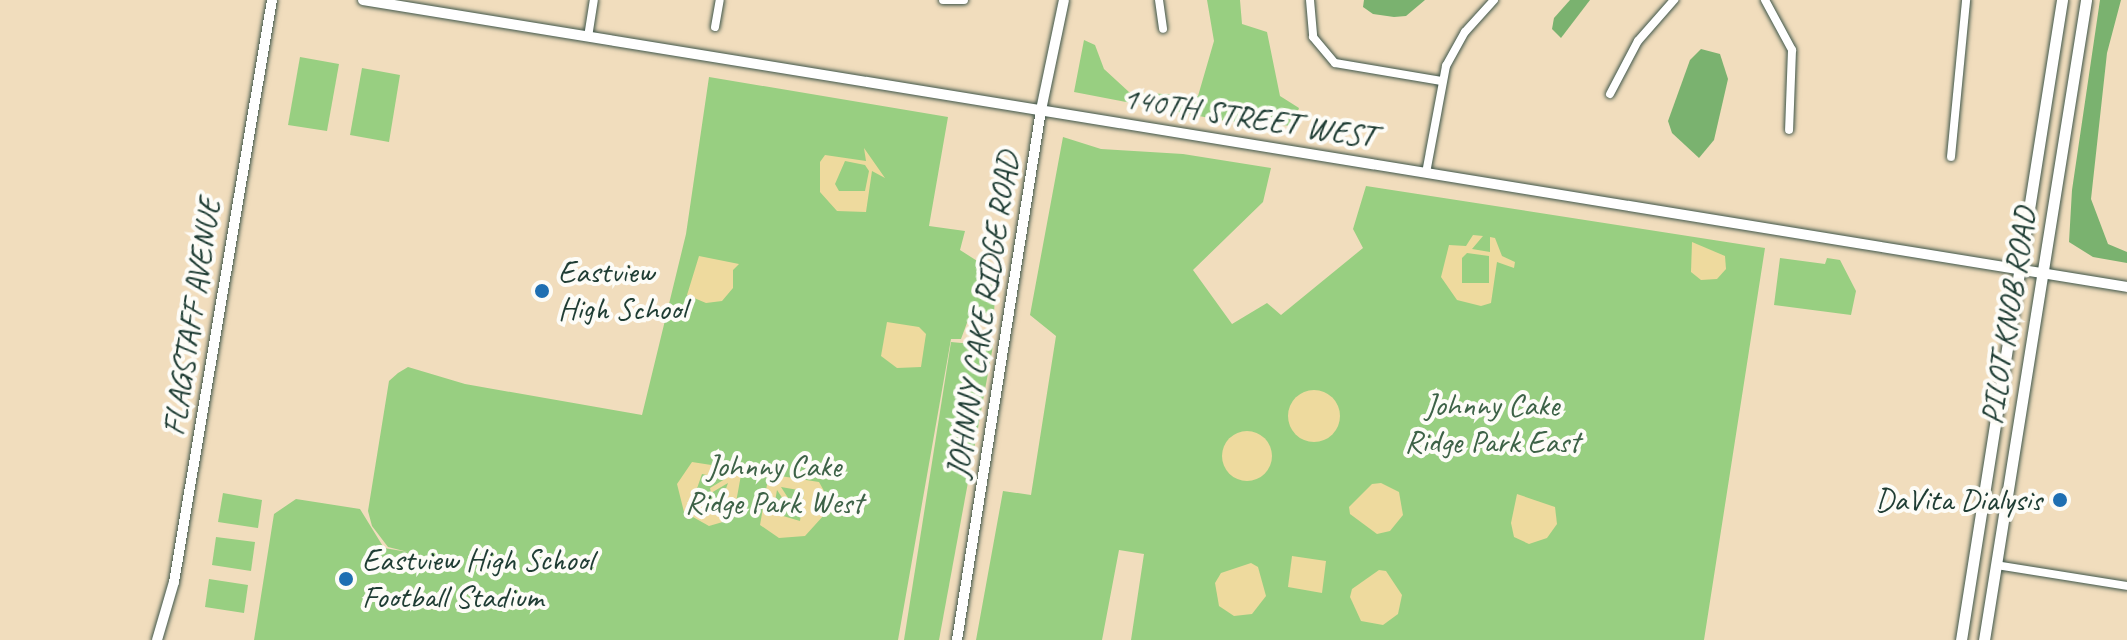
<!DOCTYPE html>
<html>
<head>
<meta charset="utf-8">
<style>
  body { margin:0 }
  #map { position:relative; width:2127px; height:640px; overflow:hidden; background:#f1ddbd; font-family:Caveat,sans-serif }
  div>[style] { position:absolute }
  [style*='--x'] { left:calc(var(--x)*1px); top:calc(var(--y)*1px); width:calc(var(--w)*1px); rotate:calc(var(--a)*1deg) }
  .green>* { inset:0; background:#98cf81 }
  .forest>* { inset:0; background:#7ab26f }
  .sand>* { inset:0; background:#eeda9e }
  .round { border-radius:50% }
  .roads { filter:drop-shadow(0 0 2px #3e5549) drop-shadow(0 0 2px #3e5549) }
  .minor>* { height:8px; margin:-4px; padding:0 4px; transform-origin:4px; border-radius:4px; background:#fff }
  .tertiary>* { height:10px; margin:-5px; padding:0 5px; transform-origin:5px; border-radius:5px; background:#fff }
  .secondary>* { height:11px; margin:-5.5px; padding:0 5.5px; transform-origin:5.5px; border-radius:5.5px; background:#fff }
  .dots>* { width:22px; height:22px; translate:-50% -50%; box-sizing:border-box; border:4px solid #fdfcf7; border-radius:50% }
  span { translate:-50% -50%; white-space:nowrap; text-align:center; line-height:1.15; -webkit-text-stroke:8px #fdfcf7; paint-order:stroke }
  .street-label { font-size:32px; color:#1f3d34 }
  .poi-label { font-size:32px; color:#1f3d34 }
  .left { translate:0 -50%; text-align:left }
  .right { translate:-100% -50%; text-align:right }
  .park-label { font-size:32px; color:#3d6247 }
</style>
</head>
<body>
<div id="map">
  <div class="green">
    <i style="clip-path:polygon(1207px 0,1240px 0,1242px 24px,1267px 32px,1280px 96px,1299px 108px,1293px 126px,1225px 121px,1074px 92px,1084px 40px,1095px 45px,1104px 69px,1129px 92px,1198px 96px,1214px 41px)"></i>
    <i style="clip-path:polygon(300px 57px,339px 64px,327px 131px,288px 125px)"></i>
    <i style="clip-path:polygon(362px 68px,400px 75px,389px 142px,350px 135px)"></i>
    <i style="clip-path:polygon(709px 77px,948px 117px,929px 226px,965px 231px,960px 250px,996px 273px,994px 314px,971px 312px,961px 339px,951px 339px,898px 640px,254px 640px,274px 514px,296px 499px,360px 509px,384px 548px,408px 552px,388px 547px,372px 526px,368px 511px,389px 381px,398px 373px,408px 367px,465px 384px,642px 415px,686px 234px)"></i>
    <i style="clip-path:polygon(1063px 137px,1101px 149px,1183px 154px,1271px 168px,1263px 202px,1193px 270px,1232px 324px,1267px 303px,1281px 315px,1363px 248px,1353px 229px,1366px 186px,1765px 248px,1704px 640px,1131px 640px,1144px 554px,1119px 550px,1102px 640px,976px 640px,1003px 491px,1031px 495px,1056px 336px,1030px 315px)"></i>
    <i style="clip-path:polygon(1780px 258px,1825px 264px,1827px 258px,1840px 260px,1856px 291px,1851px 315px,1774px 305px)"></i>
    <i style="clip-path:polygon(951px 342px,993px 346px,939px 640px,904px 640px)"></i>
    <i style="clip-path:polygon(223px 493px,262px 500px,258px 528px,218px 522px)"></i>
    <i style="clip-path:polygon(216px 537px,255px 542px,251px 571px,212px 565px)"></i>
    <i style="clip-path:polygon(209px 579px,248px 585px,244px 613px,205px 607px)"></i>
  </div>
  <div class="forest">
    <i style="clip-path:polygon(1364px 0,1425px 0,1406px 16px,1394px 17px,1373px 14px,1363px 7px)"></i>
    <i style="clip-path:polygon(1570px 0,1590px 0,1561px 38px,1552px 29px,1554px 18px)"></i>
    <i style="clip-path:polygon(2100px 0,2121px 0,2107px 53px,2091px 199px,2108px 244px,2127px 252px,2127px 263px,2093px 257px,2069px 242px,2072px 190px)"></i>
    <i style="clip-path:polygon(1701px 49px,1720px 54px,1728px 79px,1714px 140px,1699px 158px,1672px 133px,1668px 121px,1690px 60px)"></i>
  </div>
  <div class="sand">
    <i style="clip-path:polygon(evenodd,864px 148px,885px 178px,872px 171px,866px 212px,837px 211px,820px 192px,820px 162px,825px 155px,866px 161px,864px 148px,845px 161px,865px 165px,869px 171px,865px 191px,839px 191px,835px 184px,845px 161px)"></i>
    <i style="clip-path:polygon(evenodd,1473px 235px,1483px 236px,1472px 249px,1490px 252px,1490px 237px,1495px 238px,1502px 256px,1515px 262px,1514px 268px,1497px 262px,1491px 303px,1481px 306px,1457px 300px,1441px 277px,1449px 245px,1466px 246px,1473px 235px,1467px 253px,1489px 256px,1489px 283px,1462px 283px,1462px 258px,1467px 253px)"></i>
    <i style="clip-path:polygon(1692px 242px,1725px 256px,1726px 269px,1717px 279px,1701px 280px,1691px 272px)"></i>
    <i style="clip-path:polygon(699px 256px,739px 264px,733px 270px,733px 288px,722px 301px,706px 303px,687px 295px)"></i>
    <i style="clip-path:polygon(887px 322px,919px 327px,926px 334px,921px 367px,897px 368px,881px 356px)"></i>
    <i class="round" style="left:1288px;top:390px;width:52px;height:52px"></i>
    <i class="round" style="left:1222px;top:431px;width:50px;height:50px"></i>
    <i style="clip-path:polygon(evenodd,692px 462px,737px 469px,741px 475px,733px 519px,709px 526px,684px 512px,677px 484px,692px 462px,702px 474px,725px 479px,710px 488px,711px 493px,728px 483px,719px 508px,693px 500px,702px 474px)"></i>
    <i style="clip-path:polygon(evenodd,774px 475px,819px 482px,824px 491px,824px 515px,805px 536px,779px 538px,760px 525px,768px 479px,774px 475px,781px 487px,804px 491px,800px 521px,773px 513px,777px 490px,787px 505px,792px 504px,781px 487px)"></i>
    <i style="clip-path:polygon(1381px 483px,1399px 492px,1403px 515px,1390px 531px,1377px 534px,1350px 514px,1349px 507px,1372px 484px)"></i>
    <i style="clip-path:polygon(1517px 494px,1555px 507px,1557px 524px,1547px 538px,1529px 544px,1514px 537px,1511px 523px)"></i>
    <i style="clip-path:polygon(1292px 556px,1326px 561px,1322px 593px,1288px 587px)"></i>
    <i style="clip-path:polygon(1251px 563px,1258px 567px,1266px 596px,1252px 614px,1234px 616px,1219px 606px,1215px 583px,1221px 573px)"></i>
    <i style="clip-path:polygon(1379px 570px,1386px 571px,1402px 595px,1398px 614px,1383px 625px,1361px 621px,1350px 597px,1352px 589px)"></i>
  </div>
  <div class="roads">
    <div class="minor">
      <i style="--x:943;--y:0;--w:21;--a:0"></i>
      <i style="--x:1159;--y:0;--w:29;--a:82"></i>
      <i style="--x:1310;--y:0;--w:37;--a:85"></i>
      <i style="--x:1313;--y:37;--w:34;--a:50"></i>
      <i style="--x:1335;--y:63;--w:108;--a:9.6"></i>
      <i style="--x:1765;--y:0;--w:57;--a:61.6"></i>
      <i style="--x:1792;--y:50;--w:80;--a:92.1"></i>
      <i style="--x:715;--y:27;--w:27;--a:-80"></i>
      <i style="--x:588;--y:37;--w:37;--a:-81"></i>
      <i style="--x:1610;--y:94;--w:60;--a:-62.2"></i>
      <i style="--x:1638;--y:41;--w:55;--a:-48.7"></i>
      <i style="--x:1951;--y:157;--w:158;--a:-84.5"></i>
      <i style="--x:1426;--y:173;--w:109;--a:-79.4"></i>
      <i style="--x:1446;--y:66;--w:39;--a:-61"></i>
      <i style="--x:1465;--y:32;--w:43;--a:-47.8"></i>
      <i style="--x:1996;--y:565;--w:133;--a:9.1"></i>
    </div>
    <div class="tertiary">
      <i style="--x:363;--y:0;--w:1787;--a:9.24"></i>
      <i style="--x:157;--y:640;--w:60;--a:-73.7"></i>
      <i style="--x:174;--y:582;--w:590;--a:-80.44"></i>
      <i style="--x:957;--y:640;--w:537;--a:-80.99"></i>
      <i style="--x:1041;--y:110;--w:112;--a:-78.2"></i>
    </div>
    <div class="secondary">
      <i style="--x:1961;--y:640;--w:648;--a:-81.03"></i>
      <i style="--x:1984;--y:640;--w:648;--a:-80.94"></i>
    </div>
  </div>
  <div class="dots">
    <i style="left:542px;top:291px;background:#1f6fb2"></i>
    <i style="left:2060px;top:500px;background:#1f6fb2"></i>
    <i style="left:346px;top:579px;background:#1f6fb2"></i>
  </div>
  <div class="street-label">
    <span style="left:1249px;top:118px;rotate:9deg">140TH STREET WEST</span>
    <span style="left:983px;top:315px;rotate:-81deg">JOHNNY CAKE RIDGE ROAD</span>
    <span style="left:2009px;top:316px;rotate:-81deg">PILOT KNOB ROAD</span>
    <span style="left:192px;top:317px;rotate:-81deg">FLAGSTAFF AVENUE</span>
  </div>
  <div class="poi-label">
    <span class="left" style="left:558px;top:291px">Eastview<br>High School</span>
    <span class="right" style="left:2042px;top:500px">DaVita Dialysis</span>
    <span class="left" style="left:362px;top:579px">Eastview High School<br>Football Stadium</span>
  </div>
  <div class="park-label">
    <span style="left:1492px;top:424px">Johnny Cake<br>Ridge Park East</span>
    <span style="left:774px;top:485px">Johnny Cake<br>Ridge Park West</span>
  </div>
</div>
</body>
</html>
